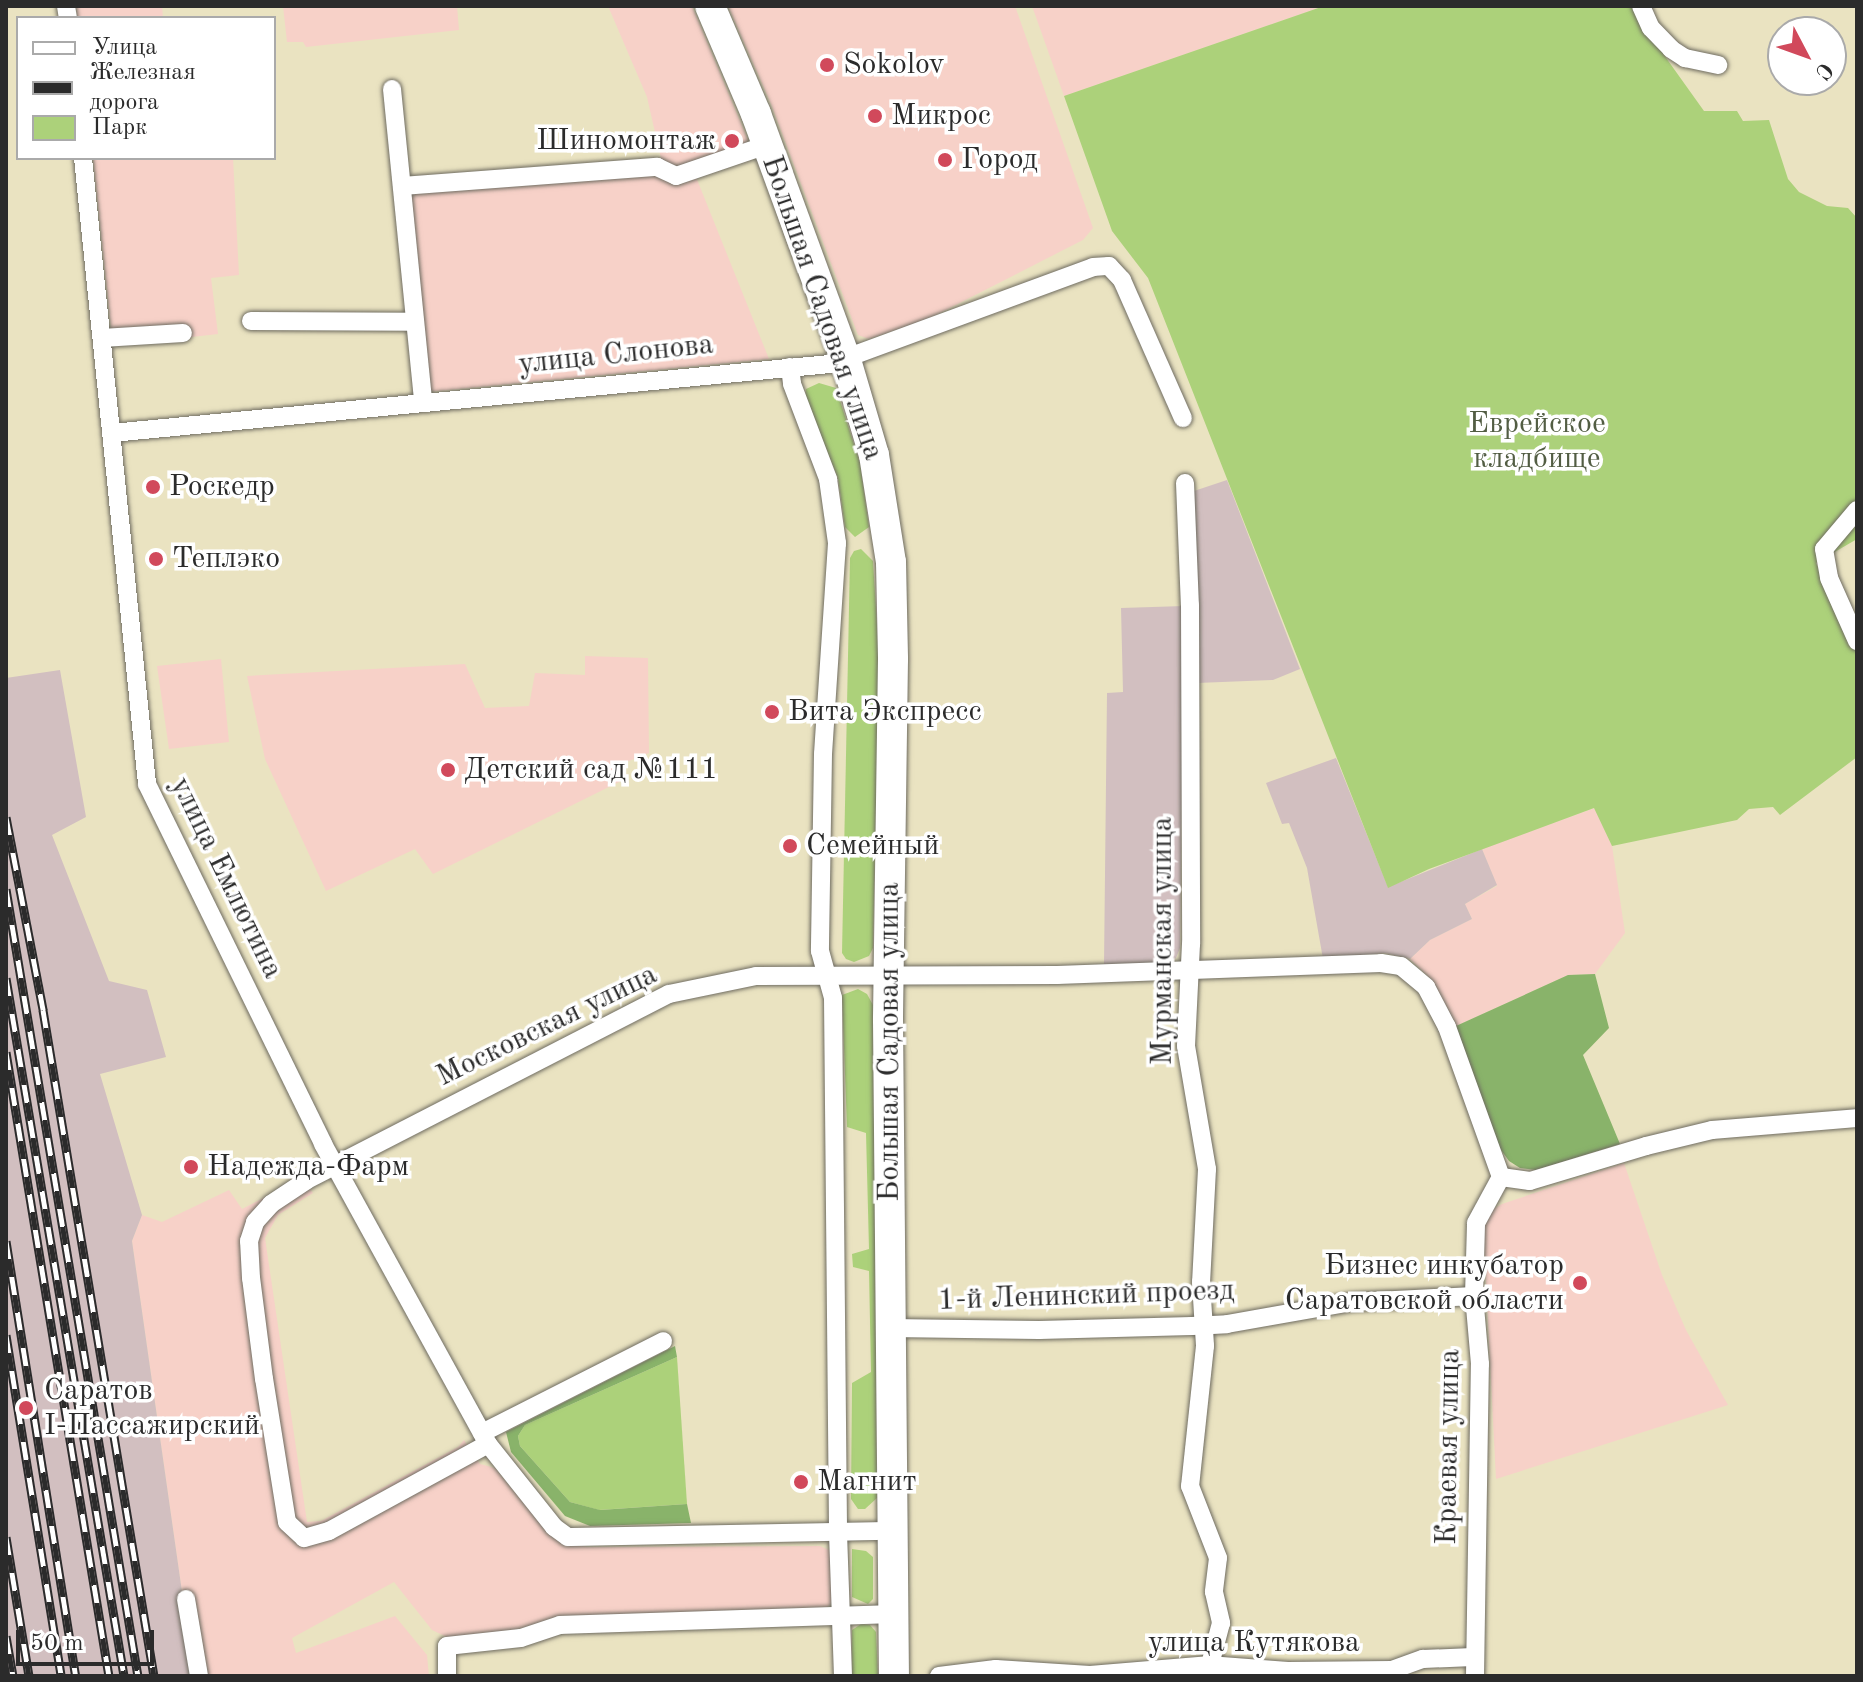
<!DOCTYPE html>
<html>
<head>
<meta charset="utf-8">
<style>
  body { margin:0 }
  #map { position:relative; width:1863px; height:1682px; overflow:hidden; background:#eae3c1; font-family:"Old Standard TT",serif }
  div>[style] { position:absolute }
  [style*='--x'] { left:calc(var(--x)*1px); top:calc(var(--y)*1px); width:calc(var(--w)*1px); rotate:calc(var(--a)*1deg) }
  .built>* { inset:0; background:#f7d1c8 }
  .industrial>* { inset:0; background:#d2bfc0 }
  .green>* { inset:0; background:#acd17a }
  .forest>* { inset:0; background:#89b36a }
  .roads { filter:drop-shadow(0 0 2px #6e6b60) drop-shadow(0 0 2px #6e6b60) }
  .street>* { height:18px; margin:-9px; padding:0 9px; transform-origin:9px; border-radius:9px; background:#fff }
  .primary>* { height:30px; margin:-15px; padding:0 15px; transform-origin:15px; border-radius:15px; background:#fff }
  .rail>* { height:9px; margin-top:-4.5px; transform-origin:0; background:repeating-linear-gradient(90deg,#fff 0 18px,#2b2b2b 0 36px); box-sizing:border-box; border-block:2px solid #2b2b2b }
  .dots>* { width:22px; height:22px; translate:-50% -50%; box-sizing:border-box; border:4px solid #fff; border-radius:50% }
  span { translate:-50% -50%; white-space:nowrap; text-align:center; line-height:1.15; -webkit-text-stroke:7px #fff; paint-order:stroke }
  .poi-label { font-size:30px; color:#2b2b2b }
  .left { translate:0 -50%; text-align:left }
  .right { translate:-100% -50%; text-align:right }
  .street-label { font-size:30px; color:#2b2b2b }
  .park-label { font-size:30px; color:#525d43 }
  .frame { position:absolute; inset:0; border:8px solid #2b2b2b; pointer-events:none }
  .legend { position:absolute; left:16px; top:16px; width:260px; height:144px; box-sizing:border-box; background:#fff; border:2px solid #aaa; margin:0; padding:10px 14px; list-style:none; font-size:24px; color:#2b2b2b }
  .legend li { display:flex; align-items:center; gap:16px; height:40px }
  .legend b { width:40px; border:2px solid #aaa }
  .north { position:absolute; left:1767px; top:16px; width:80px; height:80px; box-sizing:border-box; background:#fff; border:2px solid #aaa; border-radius:50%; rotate:131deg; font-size:22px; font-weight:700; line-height:32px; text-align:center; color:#2b2b2b }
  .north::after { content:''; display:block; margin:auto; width:28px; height:36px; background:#d1495b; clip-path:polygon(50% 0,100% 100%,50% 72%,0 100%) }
  .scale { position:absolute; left:16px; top:1630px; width:138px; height:36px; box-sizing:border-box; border:4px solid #2b2b2b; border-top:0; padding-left:10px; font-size:24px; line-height:28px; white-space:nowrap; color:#2b2b2b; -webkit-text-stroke:6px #fff; paint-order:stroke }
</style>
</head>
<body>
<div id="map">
  <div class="built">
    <i style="clip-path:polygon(76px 6px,162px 6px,163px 18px,77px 18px)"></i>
    <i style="clip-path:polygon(283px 6px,457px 6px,459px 30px,306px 47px,303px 42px,287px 42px)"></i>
    <i style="clip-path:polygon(608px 6px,692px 6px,748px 140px,745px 149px,696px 177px,769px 359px,417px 393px,397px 194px,662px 163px,647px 97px)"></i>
    <i style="clip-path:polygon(728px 6px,1015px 6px,1093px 228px,1083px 240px,928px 319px,869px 339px,858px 335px,771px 104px)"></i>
    <i style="clip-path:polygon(1032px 6px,1324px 6px,1064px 96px)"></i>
    <i style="clip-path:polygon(93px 158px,233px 158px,239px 275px,211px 278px,218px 334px,113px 346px)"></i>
    <i style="clip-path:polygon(585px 656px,648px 658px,649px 753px,624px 763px,627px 778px,433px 874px,415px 849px,326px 891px,265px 759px,247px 676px,465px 664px,485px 708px,529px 706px,535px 673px,585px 675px)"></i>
    <i style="clip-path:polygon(221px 659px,229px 742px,169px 749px,157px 666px)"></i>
    <i style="clip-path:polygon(1595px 808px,1612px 846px,1625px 933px,1595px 974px,1568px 975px,1456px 1026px,1433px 981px,1410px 959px,1430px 940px,1472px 919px,1465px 904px,1497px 886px,1482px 849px)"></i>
    <i style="clip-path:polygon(1624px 1163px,1662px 1275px,1686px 1330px,1728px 1405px,1496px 1479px,1483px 1224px,1488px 1212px,1502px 1204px)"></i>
    <i style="clip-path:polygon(301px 1178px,313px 1193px,278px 1215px,265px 1238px,307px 1522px,321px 1521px,458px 1447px,464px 1440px,480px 1464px,495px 1468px,548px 1533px,564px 1543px,588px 1547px,820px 1546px,829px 1550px,833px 1559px,836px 1595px,829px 1606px,821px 1609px,559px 1617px,512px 1631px,449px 1638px,432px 1630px,394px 1582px,292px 1638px,296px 1653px,395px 1616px,427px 1655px,429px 1676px,194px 1676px,132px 1241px,142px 1215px,162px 1222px,229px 1190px,242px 1209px)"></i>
  </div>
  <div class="industrial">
    <i style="clip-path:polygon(1227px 480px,1300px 669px,1273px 680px,1197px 683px,1191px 492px)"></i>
    <i style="clip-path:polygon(1184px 606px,1180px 948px,1176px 958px,1168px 963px,1104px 964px,1107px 693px,1123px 692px,1121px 608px)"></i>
    <i style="clip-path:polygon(60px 670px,86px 817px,52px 835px,109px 981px,147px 990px,166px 1057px,100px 1074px,142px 1215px,132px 1241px,194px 1676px,6px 1676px,6px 678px)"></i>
    <i style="clip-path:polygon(1336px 758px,1388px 887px,1482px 849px,1497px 885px,1465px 904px,1472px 919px,1430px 940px,1410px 959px,1385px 953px,1323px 959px,1307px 868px,1289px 823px,1282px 824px,1266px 783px)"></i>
  </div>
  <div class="green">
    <i style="clip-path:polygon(1324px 6px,1633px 6px,1649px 34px,1704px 111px,1737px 111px,1743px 121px,1769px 120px,1788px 179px,1799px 192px,1827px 206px,1848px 208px,1857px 218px,1857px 539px,1816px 563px,1857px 653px,1857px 757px,1780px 815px,1773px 807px,1749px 809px,1737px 820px,1612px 846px,1594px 808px,1429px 869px,1388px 888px,1148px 278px,1112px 231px,1064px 96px)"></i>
    <i style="clip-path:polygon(819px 383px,836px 388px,860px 463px,869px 527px,855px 537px,845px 527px,838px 478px,805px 398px,806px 389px)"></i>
    <i style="clip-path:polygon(861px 549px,873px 561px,879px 658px,873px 948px,869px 956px,854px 962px,846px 959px,842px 953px,850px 558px,854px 551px)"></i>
    <i style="clip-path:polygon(858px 989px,867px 994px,873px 1005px,877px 1498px,865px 1509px,858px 1509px,851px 1499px,852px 1383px,871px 1372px,869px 1271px,853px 1267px,852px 1254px,869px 1249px,866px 1133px,847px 1127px,842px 995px)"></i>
    <i style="clip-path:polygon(677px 1357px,687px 1504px,599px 1510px,570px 1502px,520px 1446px,518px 1436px,525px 1425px)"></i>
    <i style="clip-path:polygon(852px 1549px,866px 1551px,873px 1557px,873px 1599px,868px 1604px,852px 1597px)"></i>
    <i style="clip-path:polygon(861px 1624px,870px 1625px,876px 1632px,878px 1676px,852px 1676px,852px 1630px)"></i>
  </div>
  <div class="forest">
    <i style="clip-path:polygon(1595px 974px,1609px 1028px,1583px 1055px,1620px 1144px,1536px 1170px,1520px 1168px,1509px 1161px,1496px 1143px,1456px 1026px,1568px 975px)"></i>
    <i style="clip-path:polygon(675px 1346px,677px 1357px,525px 1425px,518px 1436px,520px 1446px,570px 1502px,600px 1510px,687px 1504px,691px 1523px,590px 1526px,565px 1516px,511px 1452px,506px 1432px)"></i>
  </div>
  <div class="roads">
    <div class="street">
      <i style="--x:66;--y:6;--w:12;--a:81"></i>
      <i style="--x:1641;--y:6;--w:24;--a:66"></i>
      <i style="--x:1651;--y:28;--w:29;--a:46"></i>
      <i style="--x:1671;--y:49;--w:17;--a:33"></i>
      <i style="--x:1685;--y:58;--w:34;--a:12"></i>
      <i style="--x:392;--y:89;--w:315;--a:84.3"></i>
      <i style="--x:83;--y:158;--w:629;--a:84.16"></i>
      <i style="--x:147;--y:784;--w:401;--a:63.9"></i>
      <i style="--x:323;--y:1144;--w:342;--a:61.2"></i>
      <i style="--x:488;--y:1444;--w:106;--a:51.5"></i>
      <i style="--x:554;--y:1527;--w:17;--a:36"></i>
      <i style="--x:568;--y:1537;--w:323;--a:-1.1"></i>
      <i style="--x:402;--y:186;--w:256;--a:-4.3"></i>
      <i style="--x:657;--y:167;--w:21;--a:25"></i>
      <i style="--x:676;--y:176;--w:96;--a:-18.8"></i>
      <i style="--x:251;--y:321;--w:164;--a:0.3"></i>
      <i style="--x:102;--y:338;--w:81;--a:-3.5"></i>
      <i style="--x:790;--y:367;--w:17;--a:83"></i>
      <i style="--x:792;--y:384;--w:102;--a:69.2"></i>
      <i style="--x:828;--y:479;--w:65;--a:82"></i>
      <i style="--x:837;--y:543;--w:211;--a:93.8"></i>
      <i style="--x:823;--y:754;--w:197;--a:90.9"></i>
      <i style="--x:820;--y:951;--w:49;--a:74.5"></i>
      <i style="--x:833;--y:998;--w:535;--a:89.46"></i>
      <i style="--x:838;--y:1533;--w:143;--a:88"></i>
      <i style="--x:112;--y:433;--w:721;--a:-5.49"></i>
      <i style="--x:830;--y:364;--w:280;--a:-20.2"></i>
      <i style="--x:1093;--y:267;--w:16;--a:-4"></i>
      <i style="--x:1109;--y:266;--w:19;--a:47"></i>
      <i style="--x:1122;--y:280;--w:151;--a:66.2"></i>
      <i style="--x:1185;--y:483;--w:122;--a:87.7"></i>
      <i style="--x:1190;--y:605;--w:339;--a:89.8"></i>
      <i style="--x:1191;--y:944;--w:102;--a:92.8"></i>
      <i style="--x:1186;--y:1046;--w:125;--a:80.3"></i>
      <i style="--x:1207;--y:1169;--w:113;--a:93"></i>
      <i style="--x:1201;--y:1282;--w:64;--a:86.4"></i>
      <i style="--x:1205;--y:1346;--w:141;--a:96.1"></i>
      <i style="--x:1190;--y:1486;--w:77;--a:68.7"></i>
      <i style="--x:1218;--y:1558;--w:34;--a:97"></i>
      <i style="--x:1214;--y:1592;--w:32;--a:77"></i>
      <i style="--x:1221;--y:1623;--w:55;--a:104.8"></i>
      <i style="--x:1857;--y:510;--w:51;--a:130.2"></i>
      <i style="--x:1824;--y:549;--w:29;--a:80"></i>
      <i style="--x:1829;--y:578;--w:69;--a:66"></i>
      <i style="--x:1501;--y:1177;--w:29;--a:8"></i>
      <i style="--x:1530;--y:1181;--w:121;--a:-16.8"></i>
      <i style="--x:1646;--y:1146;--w:68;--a:-13.6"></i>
      <i style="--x:1712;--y:1130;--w:145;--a:-4.7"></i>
      <i style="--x:890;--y:1328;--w:149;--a:0.8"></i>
      <i style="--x:1039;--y:1330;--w:153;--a:-1.5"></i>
      <i style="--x:1192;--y:1326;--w:35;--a:-3"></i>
      <i style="--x:1227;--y:1324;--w:127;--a:-10"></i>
      <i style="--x:1352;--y:1302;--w:122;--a:-2.8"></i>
      <i style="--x:482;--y:1433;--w:203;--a:-26.9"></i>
      <i style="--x:488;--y:1444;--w:181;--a:151.3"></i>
      <i style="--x:329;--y:1531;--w:26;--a:164"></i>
      <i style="--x:304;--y:1538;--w:23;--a:-137"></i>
      <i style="--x:287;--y:1522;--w:145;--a:-99.1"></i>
      <i style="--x:264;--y:1379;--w:102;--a:-97.3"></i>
      <i style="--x:251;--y:1278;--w:37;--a:-93"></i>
      <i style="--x:249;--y:1241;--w:20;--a:-72"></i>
      <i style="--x:255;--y:1222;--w:24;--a:-48"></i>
      <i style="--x:271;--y:1204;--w:43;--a:-33.7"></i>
      <i style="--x:307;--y:1180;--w:407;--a:-27.2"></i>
      <i style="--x:669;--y:994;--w:89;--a:-11.7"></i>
      <i style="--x:756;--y:976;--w:301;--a:-0.2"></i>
      <i style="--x:1057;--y:975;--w:324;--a:-2.1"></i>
      <i style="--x:1381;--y:963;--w:20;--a:9"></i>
      <i style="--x:1401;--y:966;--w:33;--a:40"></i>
      <i style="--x:1426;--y:987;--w:45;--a:62.3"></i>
      <i style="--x:1447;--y:1027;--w:159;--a:70.2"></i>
      <i style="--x:186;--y:1599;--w:78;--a:80.4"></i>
      <i style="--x:447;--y:1676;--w:30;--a:-90"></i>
      <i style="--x:447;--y:1646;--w:74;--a:-6.2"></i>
      <i style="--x:521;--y:1638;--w:41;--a:-18.4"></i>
      <i style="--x:560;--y:1625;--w:333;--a:-1.9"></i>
      <i style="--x:939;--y:1676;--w:57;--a:-7"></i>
      <i style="--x:996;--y:1669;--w:94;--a:3.7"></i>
      <i style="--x:1090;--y:1675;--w:118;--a:-4.8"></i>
      <i style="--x:1208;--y:1665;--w:80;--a:4.3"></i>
      <i style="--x:1288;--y:1671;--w:104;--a:-0.6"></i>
      <i style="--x:1392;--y:1670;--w:33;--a:-20"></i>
      <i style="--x:1423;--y:1659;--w:50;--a:-2.3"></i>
      <i style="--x:1475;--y:1676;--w:312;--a:-89.1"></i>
      <i style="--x:1480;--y:1364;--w:68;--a:-95"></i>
      <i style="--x:1474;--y:1296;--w:73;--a:-88.4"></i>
      <i style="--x:1476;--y:1223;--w:52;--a:-61.5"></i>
    </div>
    <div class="primary">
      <i style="--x:710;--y:6;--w:117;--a:66.9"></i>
      <i style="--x:756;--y:114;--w:262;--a:69.9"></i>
      <i style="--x:846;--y:360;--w:99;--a:73.6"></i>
      <i style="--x:874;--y:455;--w:108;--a:81"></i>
      <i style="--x:891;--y:562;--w:97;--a:88.8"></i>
      <i style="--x:893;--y:659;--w:361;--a:90.8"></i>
      <i style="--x:888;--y:1020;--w:656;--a:89.48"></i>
    </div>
  </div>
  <div class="rail">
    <i style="--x:6;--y:817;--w:197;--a:79.1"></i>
    <i style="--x:43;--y:1010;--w:675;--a:80.54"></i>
    <i style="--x:6;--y:889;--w:798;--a:80.48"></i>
    <i style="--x:6;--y:978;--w:708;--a:80.4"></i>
    <i style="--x:6;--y:1052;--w:632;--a:80.63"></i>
    <i style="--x:6;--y:1241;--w:441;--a:80.9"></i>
    <i style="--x:6;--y:1335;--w:345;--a:80.8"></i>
    <i style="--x:6;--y:1537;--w:141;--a:80.6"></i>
    <i style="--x:6;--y:1636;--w:41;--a:80.1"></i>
  </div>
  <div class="dots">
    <i style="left:827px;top:65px;background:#d1495b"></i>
    <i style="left:875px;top:116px;background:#d1495b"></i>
    <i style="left:732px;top:141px;background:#d1495b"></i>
    <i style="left:945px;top:160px;background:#d1495b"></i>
    <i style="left:153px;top:487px;background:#d1495b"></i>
    <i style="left:156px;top:559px;background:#d1495b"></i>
    <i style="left:772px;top:712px;background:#d1495b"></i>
    <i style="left:448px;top:770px;background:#d1495b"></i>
    <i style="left:790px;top:846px;background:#d1495b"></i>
    <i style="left:191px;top:1167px;background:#d1495b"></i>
    <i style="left:1580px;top:1283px;background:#d1495b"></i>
    <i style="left:26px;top:1408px;background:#d1495b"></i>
    <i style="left:801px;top:1482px;background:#d1495b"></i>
  </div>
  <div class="poi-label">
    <span class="left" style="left:843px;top:65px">Sokolov</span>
    <span class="left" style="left:891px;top:116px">Микрос</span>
    <span class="right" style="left:716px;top:141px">Шиномонтаж</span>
    <span class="left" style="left:961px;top:160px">Город</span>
    <span class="left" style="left:169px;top:487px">Роскедр</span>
    <span class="left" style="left:172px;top:559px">Теплэко</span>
    <span class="left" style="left:788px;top:712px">Вита Экспресс</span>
    <span class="left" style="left:464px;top:770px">Детский сад №111</span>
    <span class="left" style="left:806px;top:846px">Семейный</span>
    <span class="left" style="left:207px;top:1167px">Надежда-Фарм</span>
    <span class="right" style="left:1564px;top:1283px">Бизнес инкубатор<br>Саратовской области</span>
    <span class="left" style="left:44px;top:1408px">Саратов<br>I-Пассажирский</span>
    <span class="left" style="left:817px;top:1482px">Магнит</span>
  </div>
  <div class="street-label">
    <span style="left:822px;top:308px;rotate:71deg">Большая Садовая улица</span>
    <span style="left:616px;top:355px;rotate:-6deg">улица Слонова</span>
    <span style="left:226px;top:878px;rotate:64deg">улица Емлютина</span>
    <span style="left:1163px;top:941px;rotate:-90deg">Мурманская улица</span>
    <span style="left:547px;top:1026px;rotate:-26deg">Московская улица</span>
    <span style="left:890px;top:1042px;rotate:-90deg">Большая Садовая улица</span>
    <span style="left:1086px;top:1296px;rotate:-2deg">1-й Ленинский проезд</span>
    <span style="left:1449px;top:1447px;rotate:-89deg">Краевая улица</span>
    <span style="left:1254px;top:1643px">улица Кутякова</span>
  </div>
  <div class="park-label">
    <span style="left:1537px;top:441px">Еврейское<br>кладбище</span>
  </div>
  <div class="frame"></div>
  <ul class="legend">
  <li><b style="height:10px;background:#fff"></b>Улица</li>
  <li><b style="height:10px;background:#2b2b2b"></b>Железная дорога</li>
  <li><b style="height:22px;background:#acd17a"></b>Парк</li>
  </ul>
  <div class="north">С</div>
  <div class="scale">50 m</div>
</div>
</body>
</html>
